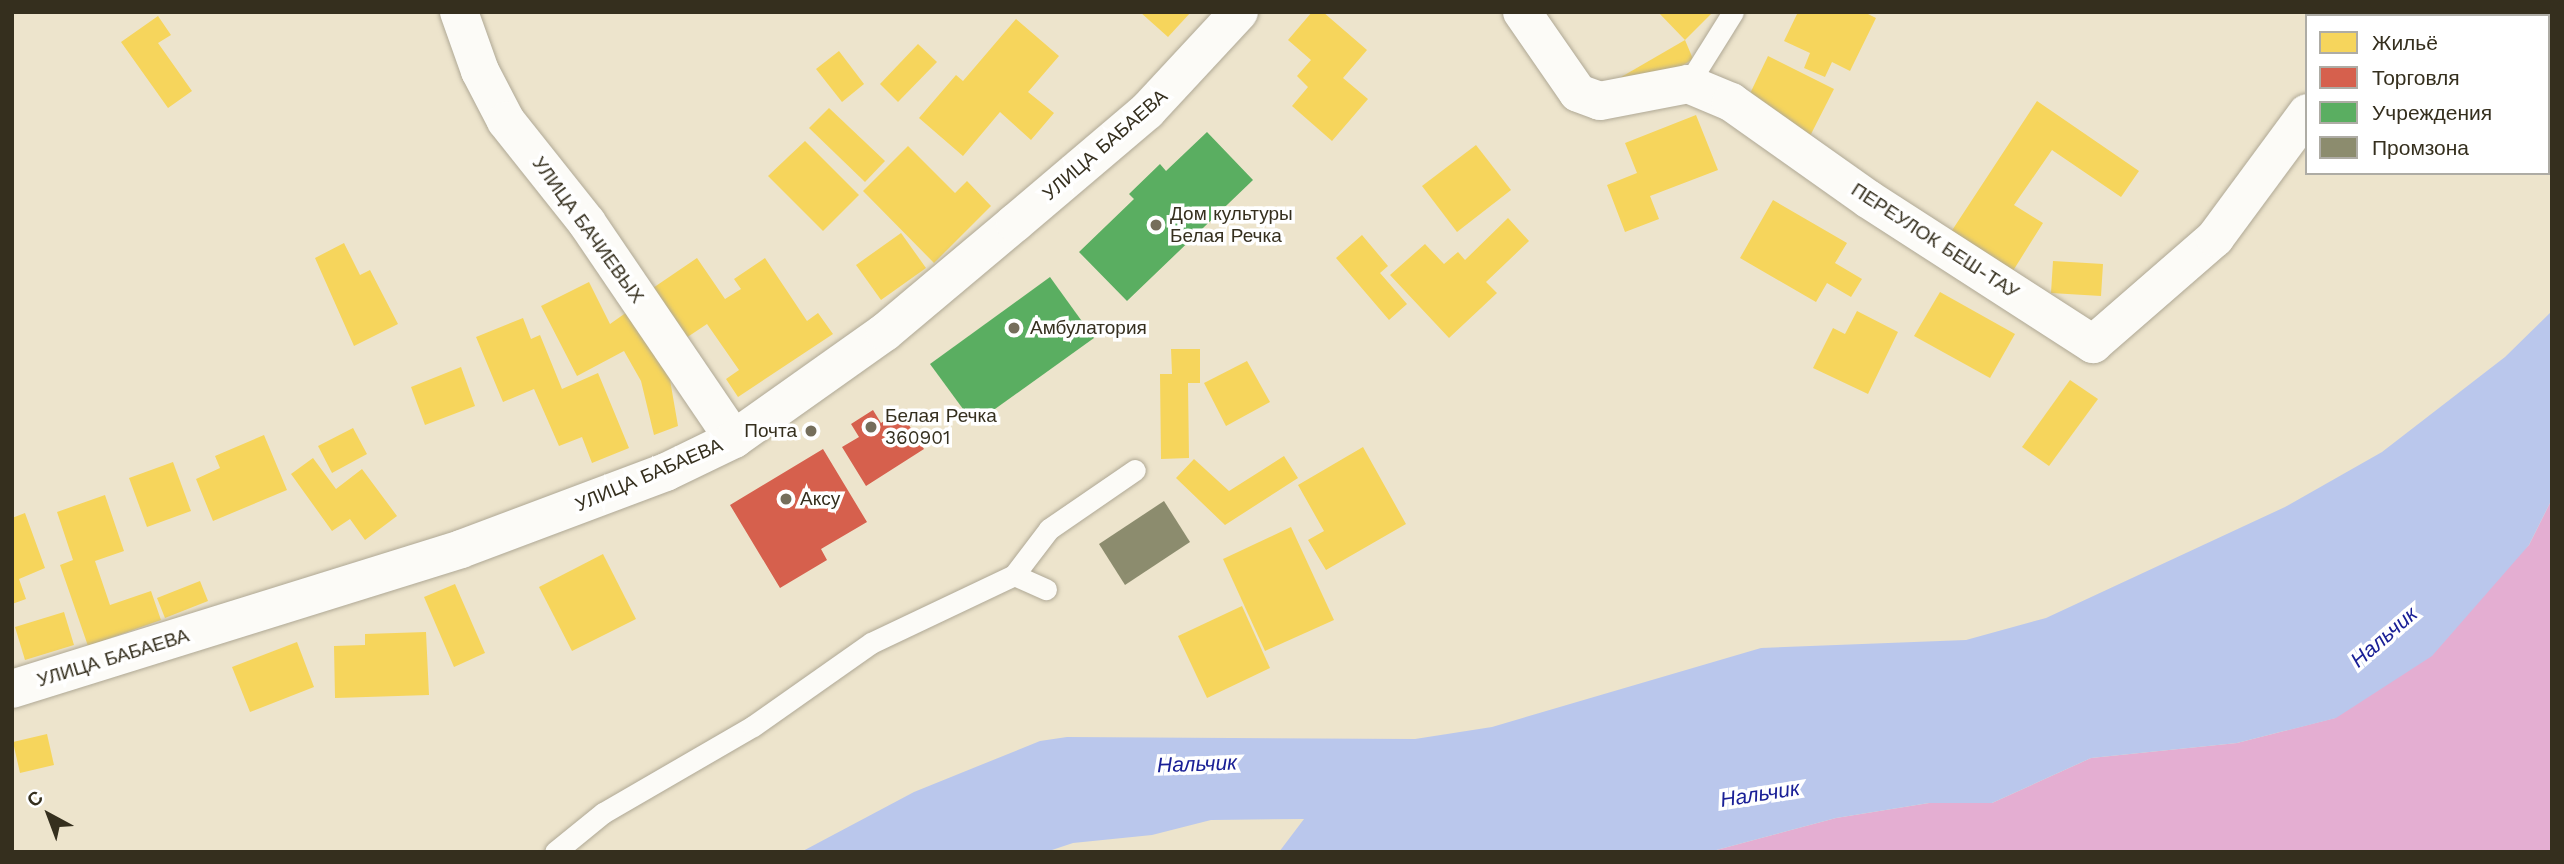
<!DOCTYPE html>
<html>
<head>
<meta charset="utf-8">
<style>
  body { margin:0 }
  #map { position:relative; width:2564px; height:864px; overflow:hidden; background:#ede4cc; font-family:"Work Sans",sans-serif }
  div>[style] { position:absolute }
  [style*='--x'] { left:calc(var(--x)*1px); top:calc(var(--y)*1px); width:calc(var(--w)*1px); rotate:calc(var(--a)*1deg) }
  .forest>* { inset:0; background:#e4aed2 }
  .water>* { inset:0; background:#bac7ec }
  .homes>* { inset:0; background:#f6d55c }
  .shops>* { inset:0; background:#d6604d }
  .public>* { inset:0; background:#5aae61 }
  .industry>* { inset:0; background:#8c8c6e }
  .roads { filter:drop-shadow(0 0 2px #afa895) drop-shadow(0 0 2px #afa895) }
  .lane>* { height:21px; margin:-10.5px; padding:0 10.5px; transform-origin:10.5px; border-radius:10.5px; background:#fcfbf7 }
  .street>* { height:38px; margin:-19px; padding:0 19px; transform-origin:19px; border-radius:19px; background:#fcfbf7 }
  .dots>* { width:19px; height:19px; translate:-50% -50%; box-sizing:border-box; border:4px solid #fff; border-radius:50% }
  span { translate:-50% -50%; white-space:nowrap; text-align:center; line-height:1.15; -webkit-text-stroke:7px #fff; paint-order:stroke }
  .street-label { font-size:19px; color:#352f1e }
  .poi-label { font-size:19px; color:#352f1e }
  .left { translate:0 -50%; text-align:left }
  .right { translate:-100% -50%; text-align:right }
  .water-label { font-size:21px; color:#1a2096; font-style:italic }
  .frame { position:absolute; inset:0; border:14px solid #352f1e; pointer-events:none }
  .legend { position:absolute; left:2305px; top:14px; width:245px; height:161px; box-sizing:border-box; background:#fff; border:2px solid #aeaca5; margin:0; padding:9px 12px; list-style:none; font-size:21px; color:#352f1e }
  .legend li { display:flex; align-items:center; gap:14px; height:35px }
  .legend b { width:35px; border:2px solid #aeaca5 }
  .north { position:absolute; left:14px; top:780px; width:70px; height:70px; -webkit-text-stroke:5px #fff; paint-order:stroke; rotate:319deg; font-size:19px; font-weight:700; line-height:28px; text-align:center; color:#352f1e }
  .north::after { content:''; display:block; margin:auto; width:24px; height:32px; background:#352f1e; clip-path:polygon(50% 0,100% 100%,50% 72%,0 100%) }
</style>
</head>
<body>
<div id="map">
  <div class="forest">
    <i style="clip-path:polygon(2552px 499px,2552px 852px,1709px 852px,1836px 818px,1929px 803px,1992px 803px,2091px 758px,2237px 743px,2335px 718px,2529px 545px)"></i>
  </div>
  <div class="water">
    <i style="clip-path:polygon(2552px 311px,2552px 499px,2529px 545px,2432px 656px,2336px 718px,2237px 743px,2091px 758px,1992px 803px,1929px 803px,1836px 818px,1709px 852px,1279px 852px,1304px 819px,1211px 820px,1152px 835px,1073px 843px,1046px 852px,801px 852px,914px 792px,1040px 741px,1067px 737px,1415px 739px,1492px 727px,1761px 648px,1966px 640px,2046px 618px,2285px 507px,2382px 452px,2505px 357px)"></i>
  </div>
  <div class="homes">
    <i style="clip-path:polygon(1140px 12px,1191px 12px,1168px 37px)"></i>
    <i style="clip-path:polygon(1312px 12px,1323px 12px,1367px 50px,1343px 78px,1368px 99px,1332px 141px,1292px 106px,1308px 87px,1297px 76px,1311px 60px,1288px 40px)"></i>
    <i style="clip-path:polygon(1658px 12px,1713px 12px,1685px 40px)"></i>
    <i style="clip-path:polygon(1798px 12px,1864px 12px,1876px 18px,1850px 71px,1832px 62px,1825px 77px,1804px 68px,1810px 53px,1784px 41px)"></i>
    <i style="clip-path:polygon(158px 16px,171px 35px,158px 43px,192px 91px,168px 108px,121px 42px)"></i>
    <i style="clip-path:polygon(1016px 19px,1059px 56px,1028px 92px,1054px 113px,1031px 140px,1000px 112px,963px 156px,919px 118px,956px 75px,963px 81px)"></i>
    <i style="clip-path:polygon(1685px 40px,1693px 59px,1651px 85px,1616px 80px)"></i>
    <i style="clip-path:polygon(918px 44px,937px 62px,898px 102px,880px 84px)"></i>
    <i style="clip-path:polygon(839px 51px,864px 84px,842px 102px,816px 69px)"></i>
    <i style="clip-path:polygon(1768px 56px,1834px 89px,1810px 136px,1745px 104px)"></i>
    <i style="clip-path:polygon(2037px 101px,2139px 171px,2121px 197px,2052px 150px,2014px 205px,2043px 223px,2011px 274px,1949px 235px)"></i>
    <i style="clip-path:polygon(829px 108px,885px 161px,865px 182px,809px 128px)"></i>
    <i style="clip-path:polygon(1696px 115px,1718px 170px,1650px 196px,1659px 219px,1625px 232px,1607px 185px,1637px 173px,1625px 143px)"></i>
    <i style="clip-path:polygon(805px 141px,859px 195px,823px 231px,768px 176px)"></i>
    <i style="clip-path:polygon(1476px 145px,1511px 190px,1457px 232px,1422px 186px)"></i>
    <i style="clip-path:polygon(908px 146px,955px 193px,967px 181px,991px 206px,934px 263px,863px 191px)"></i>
    <i style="clip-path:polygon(1773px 200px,1847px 243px,1835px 263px,1862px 279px,1851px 297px,1827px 283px,1816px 302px,1740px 258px)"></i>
    <i style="clip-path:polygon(1508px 218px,1529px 241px,1486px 282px,1497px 293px,1449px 338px,1390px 275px,1425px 244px,1444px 264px,1458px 252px,1465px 260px)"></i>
    <i style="clip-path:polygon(901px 233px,926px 268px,881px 300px,856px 265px)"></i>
    <i style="clip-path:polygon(1362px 235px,1388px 266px,1380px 273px,1407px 304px,1389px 320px,1336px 258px)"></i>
    <i style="clip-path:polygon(344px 243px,360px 275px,370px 270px,398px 324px,354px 346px,315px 258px)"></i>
    <i style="clip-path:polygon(697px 258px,725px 299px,741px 289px,734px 279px,765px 258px,807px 321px,818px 313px,833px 334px,738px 397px,726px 379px,739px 370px,707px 324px,683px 340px,650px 290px)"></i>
    <i style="clip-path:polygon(2053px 261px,2103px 264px,2101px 296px,2051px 293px)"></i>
    <i style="clip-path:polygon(589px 282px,610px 324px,627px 312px,669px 374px,678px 426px,654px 435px,641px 381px,624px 351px,577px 376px,541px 306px)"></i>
    <i style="clip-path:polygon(1940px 292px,2015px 334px,1990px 378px,1914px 336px)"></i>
    <i style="clip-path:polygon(1857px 311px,1898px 332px,1868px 394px,1813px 368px,1833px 328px,1845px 334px)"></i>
    <i style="clip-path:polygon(523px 318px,531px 339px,540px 335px,562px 389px,598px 373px,629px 448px,592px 463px,582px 437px,559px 446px,534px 389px,503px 402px,476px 337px)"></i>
    <i style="clip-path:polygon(1171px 349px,1200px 349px,1200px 383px,1188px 383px,1189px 458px,1161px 459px,1160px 374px,1172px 374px)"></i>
    <i style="clip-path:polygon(1247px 361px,1270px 402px,1226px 426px,1204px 383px)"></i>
    <i style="clip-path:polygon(461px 367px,475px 406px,425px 425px,411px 387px)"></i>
    <i style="clip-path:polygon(2070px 380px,2098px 399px,2049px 466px,2022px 447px)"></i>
    <i style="clip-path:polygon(353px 428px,367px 454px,332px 473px,318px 446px)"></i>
    <i style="clip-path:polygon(264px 435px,287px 490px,213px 521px,196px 479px,220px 468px,215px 456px)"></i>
    <i style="clip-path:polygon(1363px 447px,1406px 524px,1326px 570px,1308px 540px,1324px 531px,1298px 485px)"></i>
    <i style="clip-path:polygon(1284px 456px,1298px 478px,1225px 525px,1176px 478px,1194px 459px,1229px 491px)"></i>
    <i style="clip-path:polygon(313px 458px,336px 489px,362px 469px,397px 516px,365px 540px,350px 519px,332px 531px,291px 474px)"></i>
    <i style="clip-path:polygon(173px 462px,191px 511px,147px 527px,129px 478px)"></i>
    <i style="clip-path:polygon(105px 495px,124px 551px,95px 561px,110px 605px,151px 591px,161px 620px,88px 646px,60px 565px,73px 560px,57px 512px)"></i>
    <i style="clip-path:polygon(25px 513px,45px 568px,19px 579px,26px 599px,12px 604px,12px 518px)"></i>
    <i style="clip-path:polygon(1291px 527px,1334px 620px,1265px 651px,1223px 559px)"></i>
    <i style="clip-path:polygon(603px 554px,636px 619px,572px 651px,539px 587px)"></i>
    <i style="clip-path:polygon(200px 581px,208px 601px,165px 618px,157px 598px)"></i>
    <i style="clip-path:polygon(455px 584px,485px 653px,454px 667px,424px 597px)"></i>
    <i style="clip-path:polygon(1242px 606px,1270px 668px,1207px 698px,1178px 636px)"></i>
    <i style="clip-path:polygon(64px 612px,74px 645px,25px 660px,15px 627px)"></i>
    <i style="clip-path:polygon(426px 632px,429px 695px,335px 698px,334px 646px,365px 645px,365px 634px)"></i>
    <i style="clip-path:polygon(297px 642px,314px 687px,250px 712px,232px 667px)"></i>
    <i style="clip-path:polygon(47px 734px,54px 765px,20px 773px,13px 742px)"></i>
  </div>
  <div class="shops">
    <i style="clip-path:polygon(873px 410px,881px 423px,900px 411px,924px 449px,866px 486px,842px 447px,859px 437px,851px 424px)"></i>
    <i style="clip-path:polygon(823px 449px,867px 522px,821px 549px,827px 560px,780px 588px,730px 505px)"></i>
  </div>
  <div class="public">
    <i style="clip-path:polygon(1207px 132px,1253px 180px,1127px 301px,1079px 252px,1134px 199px,1129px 194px,1160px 164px,1166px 171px)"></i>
    <i style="clip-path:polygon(1050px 277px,1094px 338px,974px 424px,930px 364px)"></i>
  </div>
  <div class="industry">
    <i style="clip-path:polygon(1164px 501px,1190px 542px,1125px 585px,1099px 544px)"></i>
  </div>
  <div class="roads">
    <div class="lane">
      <i style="--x:1688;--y:84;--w:85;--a:-58"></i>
      <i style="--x:1014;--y:575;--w:58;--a:-52.7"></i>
      <i style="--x:1049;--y:529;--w:104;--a:-34.5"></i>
      <i style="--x:555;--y:852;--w:62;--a:-39.1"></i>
      <i style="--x:603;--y:813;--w:173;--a:-30.1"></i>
      <i style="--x:753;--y:726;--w:144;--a:-35.1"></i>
      <i style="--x:871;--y:643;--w:158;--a:-25.4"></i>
      <i style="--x:1014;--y:575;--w:35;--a:24"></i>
    </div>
    <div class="street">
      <i style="--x:459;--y:12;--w:63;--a:70.4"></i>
      <i style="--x:480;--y:71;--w:56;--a:62.5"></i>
      <i style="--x:506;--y:121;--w:130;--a:51.5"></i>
      <i style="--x:587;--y:223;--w:261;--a:55.8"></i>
      <i style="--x:1522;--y:12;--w:98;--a:55.3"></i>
      <i style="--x:1578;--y:93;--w:23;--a:20"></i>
      <i style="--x:1600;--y:101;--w:90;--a:-10.9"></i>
      <i style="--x:1688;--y:84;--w:47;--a:22.7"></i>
      <i style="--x:1731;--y:102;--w:168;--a:35.3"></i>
      <i style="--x:1868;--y:199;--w:268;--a:32.8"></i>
      <i style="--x:2093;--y:344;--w:162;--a:-41"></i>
      <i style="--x:2215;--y:238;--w:155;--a:-53.6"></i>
      <i style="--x:2389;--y:16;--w:5;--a:-53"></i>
      <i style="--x:12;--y:689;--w:470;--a:-17.3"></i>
      <i style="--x:461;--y:549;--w:219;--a:-20.6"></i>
      <i style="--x:666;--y:472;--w:76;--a:-25.9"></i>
      <i style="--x:734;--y:439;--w:185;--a:-35.3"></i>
      <i style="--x:885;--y:332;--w:170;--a:-40"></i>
      <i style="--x:1015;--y:223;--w:173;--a:-40.3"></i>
      <i style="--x:1147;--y:111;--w:135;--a:-47.1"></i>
    </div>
  </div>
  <div class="dots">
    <i style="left:1156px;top:225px;background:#756e5b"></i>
    <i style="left:1014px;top:328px;background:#756e5b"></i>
    <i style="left:871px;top:427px;background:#756e5b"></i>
    <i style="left:811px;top:431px;background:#756e5b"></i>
    <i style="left:786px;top:499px;background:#756e5b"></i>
  </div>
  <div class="street-label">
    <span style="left:1105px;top:145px;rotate:-41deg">УЛИЦА БАБАЕВА</span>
    <span style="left:588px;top:230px;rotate:54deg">УЛИЦА БАЧИЕВЫХ</span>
    <span style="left:1935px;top:241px;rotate:33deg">ПЕРЕУЛОК БЕШ-ТАУ</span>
    <span style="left:649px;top:475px;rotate:-23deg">УЛИЦА БАБАЕВА</span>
    <span style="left:113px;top:658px;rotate:-17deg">УЛИЦА БАБАЕВА</span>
  </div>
  <div class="poi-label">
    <span class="left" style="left:1170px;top:225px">Дом культуры<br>Белая Речка</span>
    <span class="left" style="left:1030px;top:328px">Амбулатория</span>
    <span class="left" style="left:885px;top:427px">Белая Речка<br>360901</span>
    <span class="right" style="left:797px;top:431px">Почта</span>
    <span class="left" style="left:800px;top:499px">Аксу</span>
  </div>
  <div class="water-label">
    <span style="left:2384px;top:637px;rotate:-41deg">Нальчик</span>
    <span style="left:1197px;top:764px;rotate:-2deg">Нальчик</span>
    <span style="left:1760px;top:794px;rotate:-9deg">Нальчик</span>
  </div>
  <div class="frame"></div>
  <ul class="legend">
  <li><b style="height:19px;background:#f6d55c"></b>Жильё</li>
  <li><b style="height:19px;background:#d6604d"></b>Торговля</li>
  <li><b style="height:19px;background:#5aae61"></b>Учреждения</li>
  <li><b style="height:19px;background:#8c8c6e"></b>Промзона</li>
  </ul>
  <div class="north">С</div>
</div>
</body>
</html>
